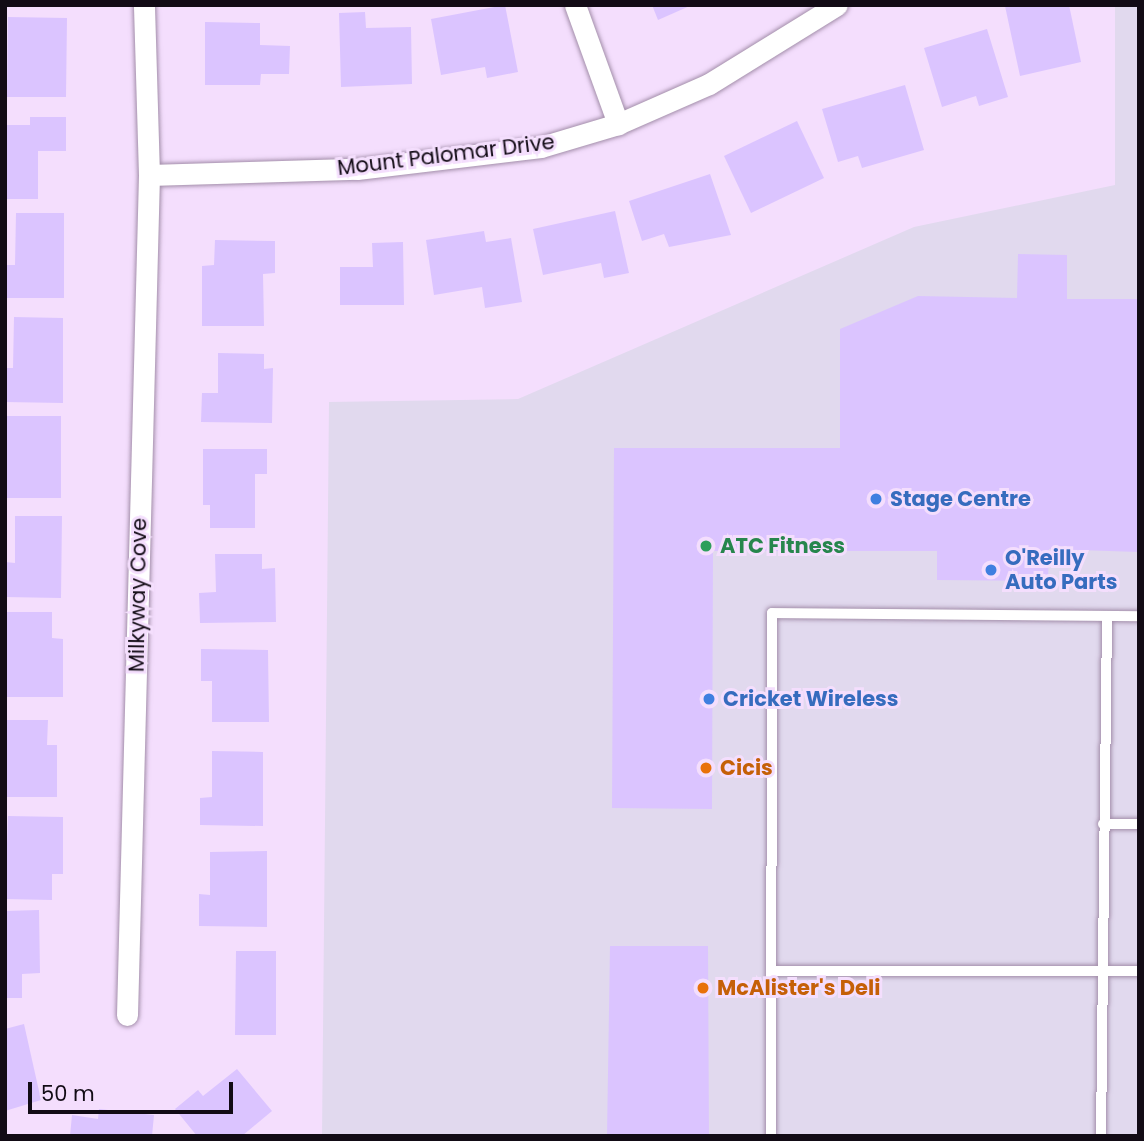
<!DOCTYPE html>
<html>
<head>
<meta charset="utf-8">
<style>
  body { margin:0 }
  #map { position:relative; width:1144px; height:1141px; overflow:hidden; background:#f4defd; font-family:Poppins,sans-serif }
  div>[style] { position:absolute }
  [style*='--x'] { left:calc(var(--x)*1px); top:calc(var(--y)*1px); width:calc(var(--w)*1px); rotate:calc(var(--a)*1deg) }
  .commercial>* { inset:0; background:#e1d9ee }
  .building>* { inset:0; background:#dbc4ff }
  .roads { filter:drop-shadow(0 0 2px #a38eaa) drop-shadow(0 0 2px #a38eaa) }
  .lane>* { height:10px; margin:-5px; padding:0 5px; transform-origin:5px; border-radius:5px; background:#fff }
  .street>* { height:21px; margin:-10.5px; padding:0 10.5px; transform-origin:10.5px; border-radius:10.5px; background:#fff }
  .dots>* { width:19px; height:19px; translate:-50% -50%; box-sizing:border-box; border:4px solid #f4defd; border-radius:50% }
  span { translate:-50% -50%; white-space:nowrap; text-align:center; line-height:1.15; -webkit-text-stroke:6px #f4defd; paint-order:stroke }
  .street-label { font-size:21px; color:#120b15 }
  .shop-label { font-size:21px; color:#366cbe; font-weight:700 }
  .left { translate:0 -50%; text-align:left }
  .leisure-label { font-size:21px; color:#27864d; font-weight:700 }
  .food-label { font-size:21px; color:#c56008; font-weight:700 }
  .frame { position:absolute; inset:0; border:7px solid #120b15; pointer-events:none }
  .scale { position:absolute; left:28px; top:1082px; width:205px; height:32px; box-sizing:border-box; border:4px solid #120b15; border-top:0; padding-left:9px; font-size:21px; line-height:24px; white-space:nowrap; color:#120b15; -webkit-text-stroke:5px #f4defd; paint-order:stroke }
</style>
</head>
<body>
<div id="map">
  <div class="commercial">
    <i style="clip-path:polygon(1115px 5px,1139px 5px,1139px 1136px,322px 1136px,329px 402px,518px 399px,914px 227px,1115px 185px)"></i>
  </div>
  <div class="building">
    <i style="clip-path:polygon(505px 5px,518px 72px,487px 78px,485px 67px,441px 75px,431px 19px)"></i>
    <i style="clip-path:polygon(652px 5px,692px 5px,658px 20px)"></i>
    <i style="clip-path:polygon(1032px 5px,1069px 5px,1081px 62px,1020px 76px,1005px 6px)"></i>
    <i style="clip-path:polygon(365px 12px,366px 28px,411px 27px,412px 84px,341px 87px,339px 13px)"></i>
    <i style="clip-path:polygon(8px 17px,67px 18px,66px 97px,7px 97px)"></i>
    <i style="clip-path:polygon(205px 22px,260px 23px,260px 45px,290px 46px,289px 74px,261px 74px,260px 85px,205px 85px)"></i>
    <i style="clip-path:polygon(987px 29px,1008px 97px,979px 106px,976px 96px,942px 107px,924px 48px)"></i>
    <i style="clip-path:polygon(905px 85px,924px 150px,862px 168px,858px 156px,838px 162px,822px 109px)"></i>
    <i style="clip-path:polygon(30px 117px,66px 117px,66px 151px,38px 151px,38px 199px,5px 199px,5px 125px,30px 125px)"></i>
    <i style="clip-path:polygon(797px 121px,824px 178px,751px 213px,724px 156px)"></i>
    <i style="clip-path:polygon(710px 174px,731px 235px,669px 247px,664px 234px,642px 241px,629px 201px)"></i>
    <i style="clip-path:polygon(615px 211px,629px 273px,604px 278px,601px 263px,543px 275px,533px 229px)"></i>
    <i style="clip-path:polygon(16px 213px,64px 213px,64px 298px,5px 298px,5px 265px,15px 265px)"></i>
    <i style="clip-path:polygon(484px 231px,486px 242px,511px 238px,522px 302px,485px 308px,482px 287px,434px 295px,426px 240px)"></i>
    <i style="clip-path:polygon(215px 240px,275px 241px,275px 273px,263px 274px,264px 326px,202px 326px,202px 266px,214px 265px)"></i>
    <i style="clip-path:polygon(403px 242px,404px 305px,340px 305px,340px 267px,373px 267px,372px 243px)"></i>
    <i style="clip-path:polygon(1018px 254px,1067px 255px,1067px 299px,1139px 299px,1139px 552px,1049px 549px,1048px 581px,937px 580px,937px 551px,713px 551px,712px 809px,612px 808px,614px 448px,840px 448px,840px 329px,918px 296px,1017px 298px)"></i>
    <i style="clip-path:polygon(14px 317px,63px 318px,63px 403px,5px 402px,5px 368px,13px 368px)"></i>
    <i style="clip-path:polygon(218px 353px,264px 354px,264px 369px,273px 368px,272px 423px,201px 422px,202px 393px,218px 393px)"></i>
    <i style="clip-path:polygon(5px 416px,61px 416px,61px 498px,5px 498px)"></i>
    <i style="clip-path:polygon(203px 449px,267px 449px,267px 474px,255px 474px,255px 528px,210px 528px,210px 505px,203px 505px)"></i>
    <i style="clip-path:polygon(15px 516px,62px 516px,61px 598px,5px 597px,5px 562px,15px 563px)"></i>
    <i style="clip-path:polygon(215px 554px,262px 554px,262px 569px,275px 568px,276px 622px,200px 623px,199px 593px,216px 592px)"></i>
    <i style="clip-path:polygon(5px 612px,52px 612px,52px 638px,63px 639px,63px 697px,7px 697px)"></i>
    <i style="clip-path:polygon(201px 649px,268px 650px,269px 722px,212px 722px,212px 681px,201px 681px)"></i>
    <i style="clip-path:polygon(5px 720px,48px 720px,47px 745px,57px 745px,57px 797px,5px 797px)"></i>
    <i style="clip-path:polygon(212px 751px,263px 752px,263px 826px,200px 825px,200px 798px,212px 797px)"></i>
    <i style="clip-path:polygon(8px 816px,63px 817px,63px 874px,52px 874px,52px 900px,5px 899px)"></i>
    <i style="clip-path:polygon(267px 851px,267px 927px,199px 926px,199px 894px,210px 895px,210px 852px)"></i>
    <i style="clip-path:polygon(39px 910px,40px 973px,22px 974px,22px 998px,5px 998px,5px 911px)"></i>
    <i style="clip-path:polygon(610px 946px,708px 946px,709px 1136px,607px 1136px)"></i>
    <i style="clip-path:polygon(236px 951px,276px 951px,276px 1035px,235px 1035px)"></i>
    <i style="clip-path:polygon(24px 1024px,41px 1100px,5px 1111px,5px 1029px)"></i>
    <i style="clip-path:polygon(237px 1069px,272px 1111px,242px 1136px,197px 1136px,175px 1109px,198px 1090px,203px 1096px)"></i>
    <i style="clip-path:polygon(99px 1109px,154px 1115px,152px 1136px,70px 1136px,72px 1115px,98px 1119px)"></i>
  </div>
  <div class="roads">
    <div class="lane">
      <i style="--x:1103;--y:824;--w:36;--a:0"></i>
      <i style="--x:772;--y:971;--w:367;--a:0"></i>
      <i style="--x:771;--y:1136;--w:523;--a:-89.89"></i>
      <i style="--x:772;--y:613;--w:367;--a:0.5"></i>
      <i style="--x:1101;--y:1136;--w:520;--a:-89.34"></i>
    </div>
    <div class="street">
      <i style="--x:575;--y:5;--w:127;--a:70.1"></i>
      <i style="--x:149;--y:175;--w:208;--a:-1.7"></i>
      <i style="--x:357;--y:169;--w:185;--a:-6.8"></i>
      <i style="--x:541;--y:147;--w:80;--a:-16.6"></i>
      <i style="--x:618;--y:124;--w:99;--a:-23.7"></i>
      <i style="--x:709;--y:84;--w:150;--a:-31.7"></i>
      <i style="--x:127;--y:1015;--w:840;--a:-88.5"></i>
      <i style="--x:149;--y:175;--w:170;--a:-91.7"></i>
    </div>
  </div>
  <div class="dots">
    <i style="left:876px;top:499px;background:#3f7fe0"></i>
    <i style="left:706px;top:546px;background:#2e9e5b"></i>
    <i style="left:991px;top:570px;background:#3f7fe0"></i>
    <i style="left:709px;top:699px;background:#3f7fe0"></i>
    <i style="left:706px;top:768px;background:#e8710a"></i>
    <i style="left:703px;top:988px;background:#e8710a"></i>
  </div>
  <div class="street-label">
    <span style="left:446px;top:155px;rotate:-7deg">Mount Palomar Drive</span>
    <span style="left:138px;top:595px;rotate:-89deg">Milkyway Cove</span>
  </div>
  <div class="shop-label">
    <span class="left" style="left:890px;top:499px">Stage Centre</span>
    <span class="left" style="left:1005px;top:570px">O'Reilly<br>Auto Parts</span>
    <span class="left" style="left:723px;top:699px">Cricket Wireless</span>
  </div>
  <div class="leisure-label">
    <span class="left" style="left:720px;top:546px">ATC Fitness</span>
  </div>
  <div class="food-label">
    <span class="left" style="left:720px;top:768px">Cicis</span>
    <span class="left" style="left:717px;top:988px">McAlister's Deli</span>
  </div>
  <div class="frame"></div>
  <div class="scale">50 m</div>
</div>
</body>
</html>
